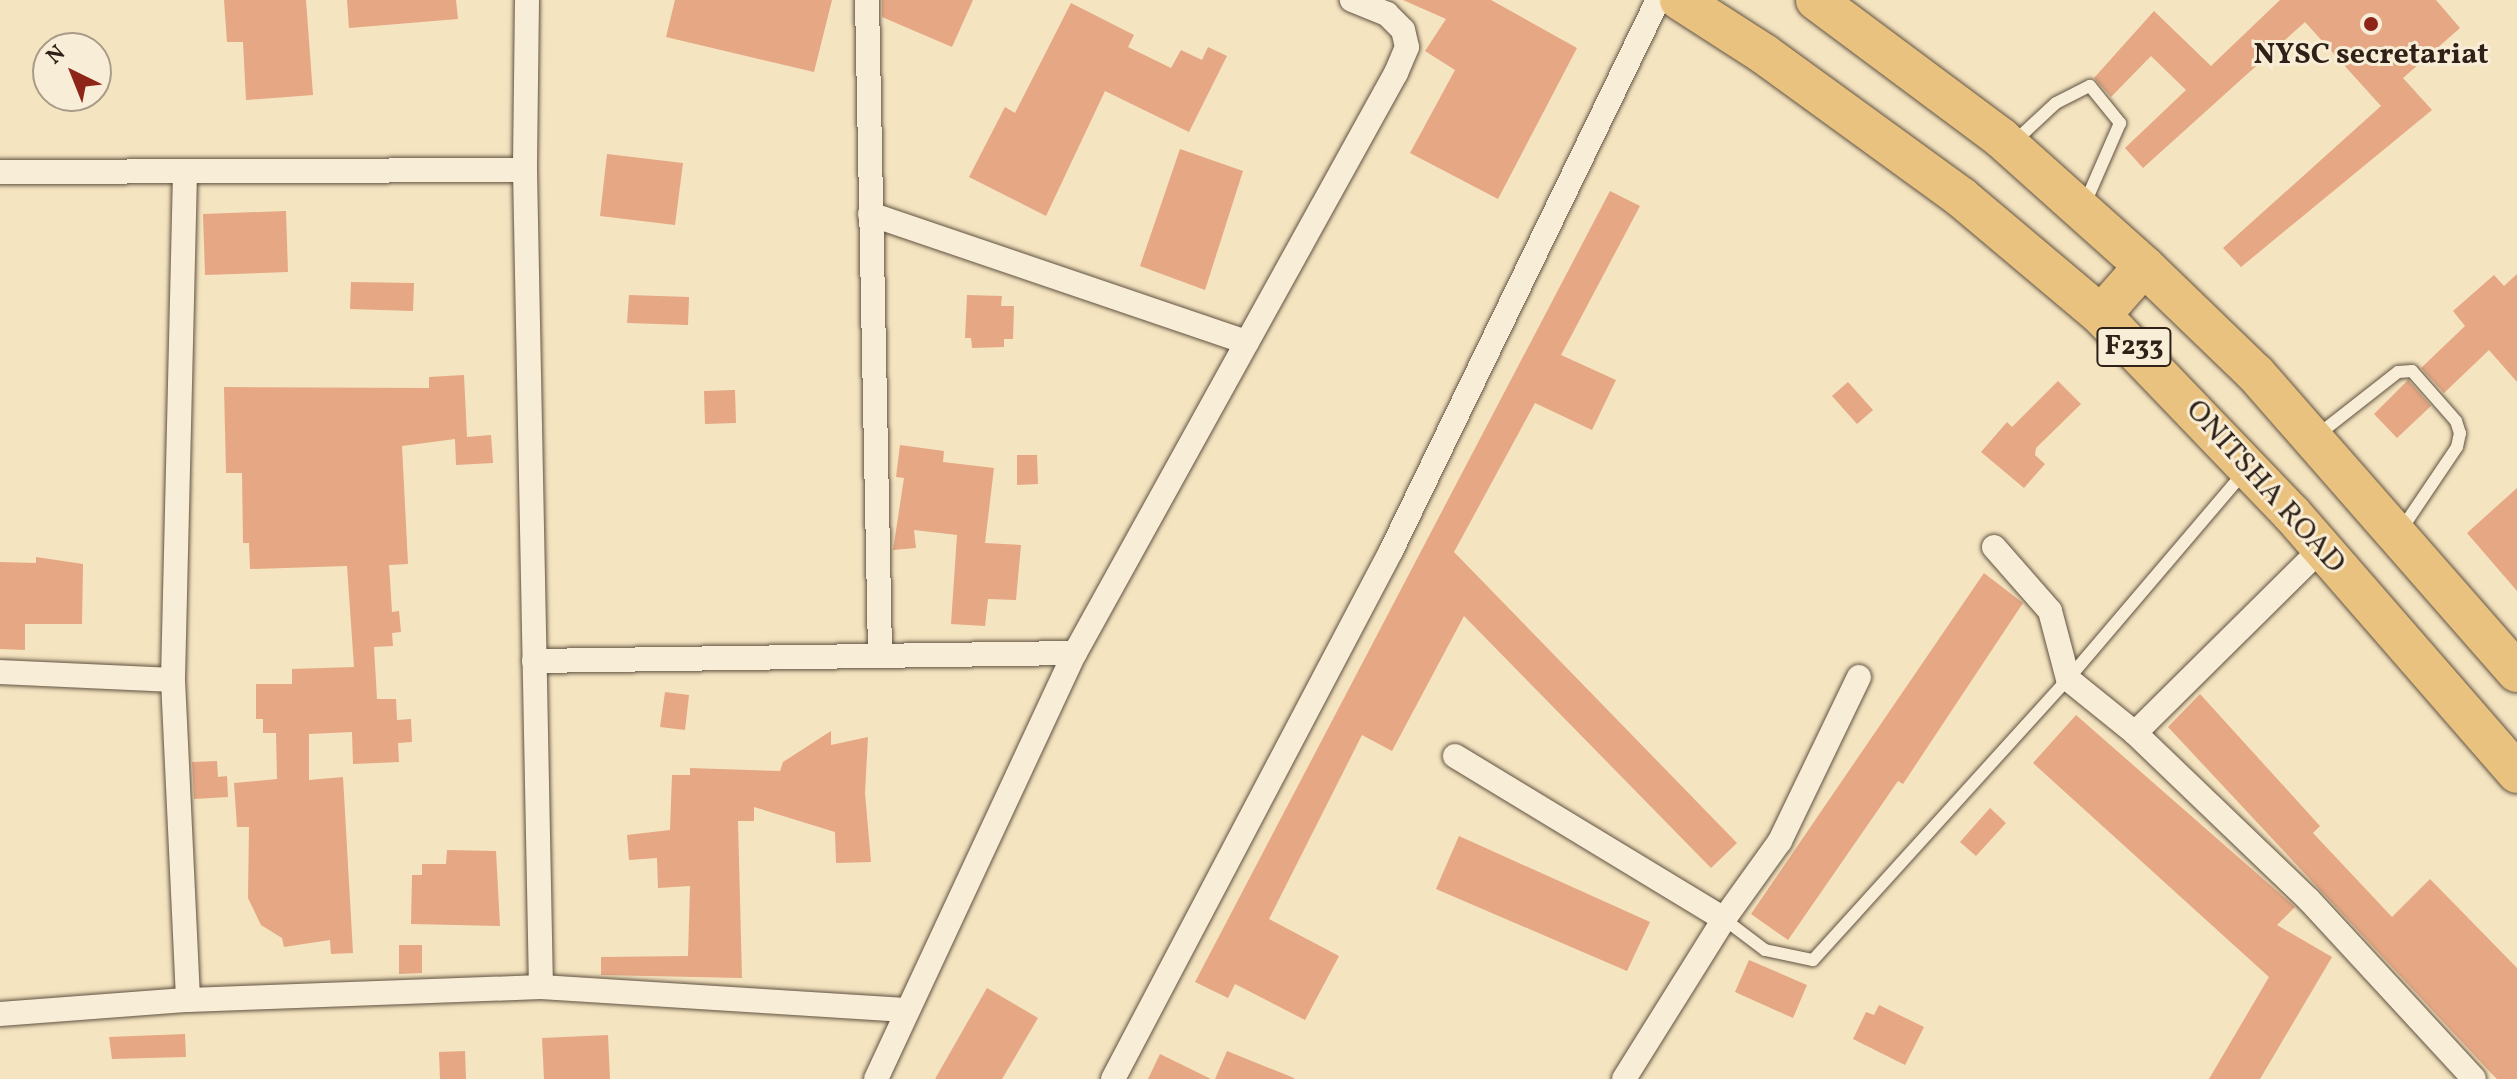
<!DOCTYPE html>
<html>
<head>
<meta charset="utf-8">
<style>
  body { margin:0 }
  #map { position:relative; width:2517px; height:1079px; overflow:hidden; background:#f5e4c0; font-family:Vollkorn,serif }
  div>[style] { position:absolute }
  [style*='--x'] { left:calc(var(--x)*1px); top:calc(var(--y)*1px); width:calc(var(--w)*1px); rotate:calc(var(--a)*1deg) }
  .building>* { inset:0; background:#e5a784 }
  .roads { filter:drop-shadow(0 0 2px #605241) drop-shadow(0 0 2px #605241) }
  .lane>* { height:12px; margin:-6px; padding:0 6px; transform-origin:6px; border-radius:6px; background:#f8edd6 }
  .street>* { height:24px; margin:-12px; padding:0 12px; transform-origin:12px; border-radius:12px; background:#f8edd6 }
  .primary>* { height:40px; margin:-20px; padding:0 20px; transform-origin:20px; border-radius:20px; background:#eac280 }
  .dots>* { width:22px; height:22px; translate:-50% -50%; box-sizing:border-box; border:4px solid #f8edd6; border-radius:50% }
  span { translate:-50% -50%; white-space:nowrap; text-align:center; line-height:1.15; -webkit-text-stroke:6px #f8edd6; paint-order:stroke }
  .shield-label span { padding:2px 6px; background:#f8edd6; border:2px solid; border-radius:6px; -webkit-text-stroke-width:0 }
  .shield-label { font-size:28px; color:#2f2117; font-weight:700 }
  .poi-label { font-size:30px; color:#2f2117; font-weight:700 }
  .street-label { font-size:30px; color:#2f2117 }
  .north { position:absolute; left:32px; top:32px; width:80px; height:80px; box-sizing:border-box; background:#f8edd6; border:2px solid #a89b8a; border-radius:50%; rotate:317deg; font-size:22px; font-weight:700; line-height:32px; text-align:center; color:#2f2117 }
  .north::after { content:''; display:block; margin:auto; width:28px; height:36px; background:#8f2418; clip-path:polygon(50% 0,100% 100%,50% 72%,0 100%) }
</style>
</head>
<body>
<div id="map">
  <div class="building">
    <i style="clip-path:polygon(224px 0,306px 0,313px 95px,246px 100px,243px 42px,227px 42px)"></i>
    <i style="clip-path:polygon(347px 0,456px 0,458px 19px,349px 28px)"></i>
    <i style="clip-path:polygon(675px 0,832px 0,814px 72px,666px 37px)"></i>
    <i style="clip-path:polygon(882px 0,973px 0,952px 47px,882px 17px)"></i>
    <i style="clip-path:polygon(1403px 0,1491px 0,1577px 48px,1498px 199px,1410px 153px,1455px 70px,1425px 51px,1446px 19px)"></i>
    <i style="clip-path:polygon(2280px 0,2436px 0,2460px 28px,2403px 78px,2432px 110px,2241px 267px,2223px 248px,2381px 106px,2305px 22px,2143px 168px,2125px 148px,2186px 90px,2151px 56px,2111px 97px,2094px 78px,2154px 11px,2211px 66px)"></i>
    <i style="clip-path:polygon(1071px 3px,1134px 35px,1128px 47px,1171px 68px,1181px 50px,1202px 60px,1208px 47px,1227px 56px,1189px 132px,1105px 91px,1046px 216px,969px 177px,1005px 107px,1015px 113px)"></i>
    <i style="clip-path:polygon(1180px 149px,1243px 171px,1205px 290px,1140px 266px)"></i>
    <i style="clip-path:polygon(607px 154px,683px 163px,675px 225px,600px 216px)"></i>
    <i style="clip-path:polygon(1610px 191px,1640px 206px,1561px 355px,1616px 380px,1592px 430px,1535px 403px,1454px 552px,1737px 843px,1711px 868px,1464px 616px,1392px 751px,1362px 735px,1269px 919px,1339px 956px,1305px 1020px,1235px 984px,1228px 998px,1195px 982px)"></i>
    <i style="clip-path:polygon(286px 211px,288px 272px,205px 275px,203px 214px)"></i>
    <i style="clip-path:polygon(2517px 274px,2517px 382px,2489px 350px,2444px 393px,2421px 368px,2465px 326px,2453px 311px,2494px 275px,2504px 286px)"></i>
    <i style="clip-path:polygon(351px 282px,414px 283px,413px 311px,350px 309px)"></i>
    <i style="clip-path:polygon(629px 295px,689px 297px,688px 325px,627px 323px)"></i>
    <i style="clip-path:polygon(967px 295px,1002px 296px,1001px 306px,1014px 306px,1013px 339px,1004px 339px,1004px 347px,972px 348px,971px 338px,965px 338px)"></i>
    <i style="clip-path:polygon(464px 375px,467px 437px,491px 435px,493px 463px,456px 465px,455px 439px,402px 446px,408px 564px,389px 565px,392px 612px,399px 611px,401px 632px,392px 633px,393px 646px,374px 647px,377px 699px,396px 699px,397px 720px,411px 719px,412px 742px,398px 743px,399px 762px,353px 764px,352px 732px,309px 734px,309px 780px,343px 777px,353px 953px,331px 954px,330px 940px,284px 947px,282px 938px,261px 925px,248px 898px,249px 827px,237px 827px,234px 783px,277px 779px,276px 733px,263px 733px,263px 719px,256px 719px,256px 684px,292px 684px,292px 669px,354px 667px,347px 566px,250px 569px,249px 543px,243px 543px,242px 473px,226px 473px,224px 387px,429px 388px,429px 377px)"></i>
    <i style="clip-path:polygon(2408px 380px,2431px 406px,2397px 438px,2374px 414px)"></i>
    <i style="clip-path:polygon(2058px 381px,2081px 404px,2036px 448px,2035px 455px,2045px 464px,2024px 488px,1981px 452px,2007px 422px,2012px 427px)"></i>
    <i style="clip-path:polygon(1848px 382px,1873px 410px,1857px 424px,1832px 396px)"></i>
    <i style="clip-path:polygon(735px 390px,736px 423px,705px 424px,704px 391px)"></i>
    <i style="clip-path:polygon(900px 445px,944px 451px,943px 462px,994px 468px,985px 543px,1021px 545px,1016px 600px,988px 599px,985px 626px,951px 624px,957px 535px,914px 530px,916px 548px,893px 550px,904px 478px,896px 477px)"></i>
    <i style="clip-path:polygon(1017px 455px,1037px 455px,1038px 484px,1017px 485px)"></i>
    <i style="clip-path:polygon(2517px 488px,2517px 591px,2467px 533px)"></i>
    <i style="clip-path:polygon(36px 557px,83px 564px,82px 624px,25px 624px,25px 650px,0 649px,0 562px,36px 563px)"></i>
    <i style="clip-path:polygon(1984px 573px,2023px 603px,1903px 784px,1898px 781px,1788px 940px,1751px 914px)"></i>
    <i style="clip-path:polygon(665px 692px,689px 695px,685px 730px,660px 727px)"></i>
    <i style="clip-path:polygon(2200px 694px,2320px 826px,2313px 833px,2392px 917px,2430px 879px,2517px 968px,2517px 1079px,2497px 1079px,2489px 1071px,2168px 727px)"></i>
    <i style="clip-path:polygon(2076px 715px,2295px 907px,2277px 925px,2332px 957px,2260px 1079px,2209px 1079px,2269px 977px,2033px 763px)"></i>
    <i style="clip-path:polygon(831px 731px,831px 745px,868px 737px,865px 793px,871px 862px,836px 863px,835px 832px,754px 807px,754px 821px,738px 821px,742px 978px,601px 975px,601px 957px,688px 956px,690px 886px,658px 888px,657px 858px,629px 860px,627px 835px,670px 830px,672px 775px,690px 775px,690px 768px,780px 771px,783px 762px)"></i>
    <i style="clip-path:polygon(217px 761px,218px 777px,227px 776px,228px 797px,194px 799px,192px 762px)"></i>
    <i style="clip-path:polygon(1990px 808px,2006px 823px,1976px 856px,1960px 842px)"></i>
    <i style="clip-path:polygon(1459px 836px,1650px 922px,1627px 971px,1436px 889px)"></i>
    <i style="clip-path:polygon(447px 850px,496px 851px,500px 926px,411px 924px,412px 875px,422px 875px,422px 864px,446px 864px)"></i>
    <i style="clip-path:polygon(399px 945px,422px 945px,422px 973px,399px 974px)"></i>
    <i style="clip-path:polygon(1749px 960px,1807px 985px,1793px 1018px,1735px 992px)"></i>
    <i style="clip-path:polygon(987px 988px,1038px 1018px,1002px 1079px,935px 1079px)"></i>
    <i style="clip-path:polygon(1879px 1005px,1924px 1027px,1905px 1065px,1853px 1039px,1866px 1012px,1874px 1015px)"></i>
    <i style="clip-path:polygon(185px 1034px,186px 1057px,112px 1059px,109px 1037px)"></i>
    <i style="clip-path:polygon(608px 1035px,610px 1079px,544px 1079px,542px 1038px)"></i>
    <i style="clip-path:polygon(465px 1051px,466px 1079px,440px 1079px,439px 1052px)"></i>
    <i style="clip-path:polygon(1227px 1051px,1294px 1078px,1294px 1079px,1215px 1079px)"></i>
    <i style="clip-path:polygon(1160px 1054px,1211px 1079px,1148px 1079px)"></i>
  </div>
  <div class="roads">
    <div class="lane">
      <i style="--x:2014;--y:142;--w:57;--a:-42.9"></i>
      <i style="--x:2056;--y:103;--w:38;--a:-27"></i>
      <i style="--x:2090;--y:86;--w:48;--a:51"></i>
      <i style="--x:2120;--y:123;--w:87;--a:113.6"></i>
      <i style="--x:2315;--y:437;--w:105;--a:-38.1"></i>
      <i style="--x:2398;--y:372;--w:14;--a:-4"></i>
      <i style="--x:2412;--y:371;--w:67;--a:48.7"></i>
      <i style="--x:2456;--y:421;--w:13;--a:72"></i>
      <i style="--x:2460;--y:433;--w:14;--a:102"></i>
      <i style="--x:2457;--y:447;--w:100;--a:124"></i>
      <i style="--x:1724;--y:919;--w:51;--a:37.1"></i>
      <i style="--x:1765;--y:950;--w:49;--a:11.8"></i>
      <i style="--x:1813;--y:960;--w:379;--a:-47.8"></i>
      <i style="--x:2068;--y:679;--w:272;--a:-49.6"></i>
    </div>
    <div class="street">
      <i style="--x:527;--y:0;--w:170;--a:90.7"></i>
      <i style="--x:525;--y:170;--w:817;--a:88.88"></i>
      <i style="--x:867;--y:0;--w:656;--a:88.86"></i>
      <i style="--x:0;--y:172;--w:525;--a:-0.22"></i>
      <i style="--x:185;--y:173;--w:507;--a:91.36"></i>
      <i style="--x:173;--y:680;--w:320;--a:87.3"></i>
      <i style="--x:870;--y:214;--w:398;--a:18.8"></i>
      <i style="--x:1994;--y:547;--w:85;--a:48.8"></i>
      <i style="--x:2050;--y:611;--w:70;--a:75.2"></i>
      <i style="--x:2068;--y:679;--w:86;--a:38.9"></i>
      <i style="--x:2135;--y:733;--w:241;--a:43.8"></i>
      <i style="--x:2309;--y:900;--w:243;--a:47.3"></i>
      <i style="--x:534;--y:661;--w:541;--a:-0.85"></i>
      <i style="--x:0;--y:672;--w:173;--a:2.6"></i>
      <i style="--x:2135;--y:733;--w:263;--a:-44.7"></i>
      <i style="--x:1455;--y:756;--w:315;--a:31.2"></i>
      <i style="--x:0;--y:1014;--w:189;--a:-4.3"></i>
      <i style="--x:188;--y:1000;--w:353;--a:-2.1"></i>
      <i style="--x:541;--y:987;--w:365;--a:3.6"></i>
      <i style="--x:876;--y:1079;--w:470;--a:-65"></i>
      <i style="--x:1075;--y:653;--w:663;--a:-61.04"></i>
      <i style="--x:1396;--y:73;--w:28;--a:-67"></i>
      <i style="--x:1407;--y:47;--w:17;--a:-103"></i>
      <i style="--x:1403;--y:30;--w:23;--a:-135"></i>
      <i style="--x:1387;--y:14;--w:38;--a:-158"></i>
      <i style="--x:1113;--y:1079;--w:597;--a:-62.23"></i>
      <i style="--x:1391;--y:551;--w:612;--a:-64.15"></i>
      <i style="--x:1624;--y:1079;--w:189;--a:-58"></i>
      <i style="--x:1724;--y:919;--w:96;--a:-54.3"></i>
      <i style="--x:1780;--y:841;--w:182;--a:-64.3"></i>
    </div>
    <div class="primary">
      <i style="--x:1680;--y:0;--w:100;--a:32.7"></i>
      <i style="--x:1764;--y:54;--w:245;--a:36"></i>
      <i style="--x:1962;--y:198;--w:182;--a:40.1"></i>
      <i style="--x:2101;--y:315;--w:276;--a:46.2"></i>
      <i style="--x:2292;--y:514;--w:343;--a:49"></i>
      <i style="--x:1816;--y:0;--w:231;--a:36.7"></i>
      <i style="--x:2001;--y:138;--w:192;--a:41.8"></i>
      <i style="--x:2144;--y:266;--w:156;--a:44"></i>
      <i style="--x:2256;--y:374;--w:396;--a:48.8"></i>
      <i style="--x:2101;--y:315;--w:65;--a:-48.7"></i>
    </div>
  </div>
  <div class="dots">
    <i style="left:2371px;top:24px;background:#8f2418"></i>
  </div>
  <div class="shield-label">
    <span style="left:2134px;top:347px">F233</span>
  </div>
  <div class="poi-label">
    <span style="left:2371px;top:55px">NYSC secretariat</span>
  </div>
  <div class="street-label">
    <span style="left:2265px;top:487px;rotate:48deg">ONITSHA ROAD</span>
  </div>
  <div class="north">N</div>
</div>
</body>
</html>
